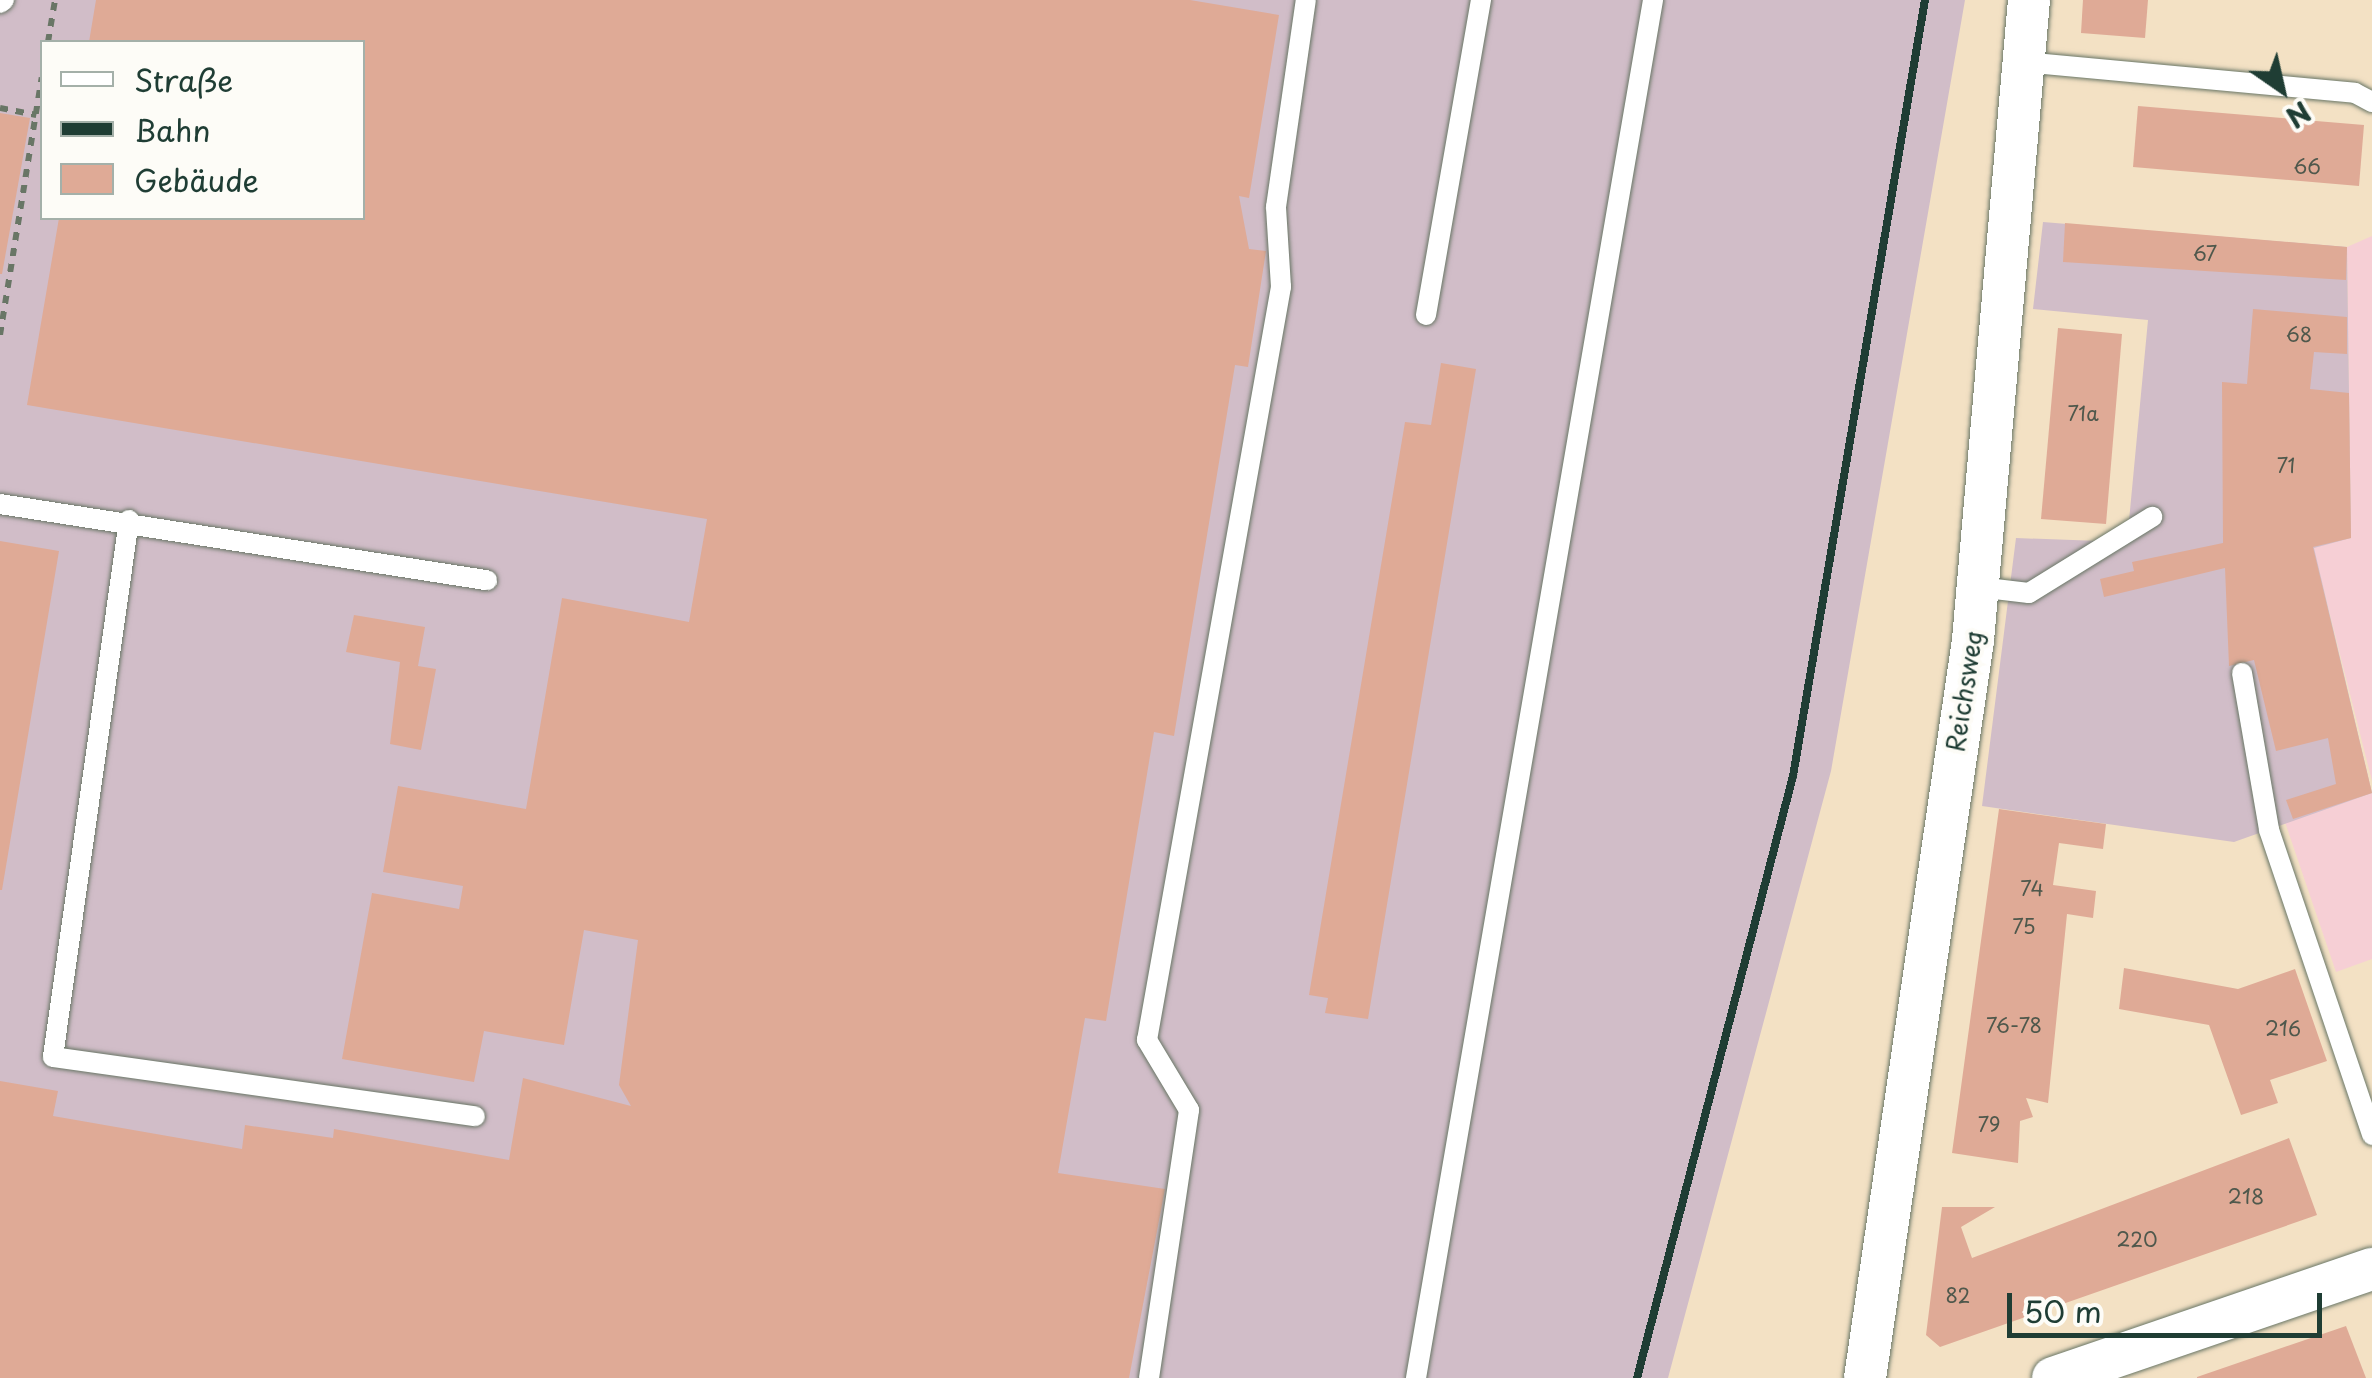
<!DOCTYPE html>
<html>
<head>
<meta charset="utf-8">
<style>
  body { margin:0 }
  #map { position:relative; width:2372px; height:1378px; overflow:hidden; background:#f3e1c4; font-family:"Playpen Sans",sans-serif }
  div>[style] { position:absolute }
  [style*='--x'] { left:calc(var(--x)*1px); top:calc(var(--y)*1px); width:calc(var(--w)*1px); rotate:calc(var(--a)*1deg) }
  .built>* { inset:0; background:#f6cfd5 }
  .industrial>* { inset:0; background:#d1bdc8 }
  .building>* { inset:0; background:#dfaa96 }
  .path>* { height:6px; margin-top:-3px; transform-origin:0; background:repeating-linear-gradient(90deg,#697666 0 8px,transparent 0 16px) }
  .roads { filter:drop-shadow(0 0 2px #697666) drop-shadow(0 0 2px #697666) }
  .lane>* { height:20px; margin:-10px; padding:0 10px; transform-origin:10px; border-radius:10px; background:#fff }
  .street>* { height:42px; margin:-21px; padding:0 21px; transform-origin:21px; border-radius:21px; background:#fff }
  .rail>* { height:8px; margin:-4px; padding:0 4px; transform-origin:4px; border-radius:4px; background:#1f3d34 }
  span { translate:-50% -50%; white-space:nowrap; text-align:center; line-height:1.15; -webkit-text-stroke:8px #fdfcf7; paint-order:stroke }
  .number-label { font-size:20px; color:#4f584c }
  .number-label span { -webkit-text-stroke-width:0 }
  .street-label { font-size:25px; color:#1f3d34 }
  .legend { position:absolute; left:40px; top:40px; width:325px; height:180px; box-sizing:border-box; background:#fdfcf7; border:2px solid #a4b0a9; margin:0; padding:12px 18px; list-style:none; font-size:30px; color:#1f3d34 }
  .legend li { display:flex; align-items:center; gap:20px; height:50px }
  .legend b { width:50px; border:2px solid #a4b0a9 }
  .north { position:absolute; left:2232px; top:40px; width:100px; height:100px; -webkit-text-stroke:8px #fdfcf7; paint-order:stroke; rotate:146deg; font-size:28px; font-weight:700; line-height:40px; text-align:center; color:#1f3d34 }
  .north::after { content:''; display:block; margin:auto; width:35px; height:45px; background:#1f3d34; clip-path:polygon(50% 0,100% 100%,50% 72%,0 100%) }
  .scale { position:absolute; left:2007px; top:1293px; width:315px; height:45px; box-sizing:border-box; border:5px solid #1f3d34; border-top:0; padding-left:12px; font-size:30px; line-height:35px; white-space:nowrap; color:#1f3d34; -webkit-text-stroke:8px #fdfcf7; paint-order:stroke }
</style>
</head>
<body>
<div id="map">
  <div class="built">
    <i style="clip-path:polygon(2372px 236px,2372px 781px,2313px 547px,2351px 538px,2347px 247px)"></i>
    <i style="clip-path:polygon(2372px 793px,2372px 959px,2336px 972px,2285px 822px)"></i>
  </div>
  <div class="industrial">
    <i style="clip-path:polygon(evenodd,0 0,1965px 0,1831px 771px,1668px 1378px,0 1378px,0 0,42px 42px,362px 42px,362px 218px,42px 218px,42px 42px)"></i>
    <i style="clip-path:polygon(2043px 222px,2347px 247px,2351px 538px,2314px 548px,2372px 793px,2234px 842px,1982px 806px,2016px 538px,2127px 542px,2148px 320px,2033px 309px)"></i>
  </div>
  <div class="building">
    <i style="clip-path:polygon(96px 0,1190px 0,1279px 15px,1249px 198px,1239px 196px,1249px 249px,1266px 251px,1248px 367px,1235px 365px,1174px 736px,1154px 732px,1106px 1021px,1085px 1018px,1058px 1173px,1165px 1189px,1129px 1378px,0 1378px,0 1081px,58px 1091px,53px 1116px,242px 1149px,245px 1125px,333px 1138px,334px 1129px,509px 1160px,523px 1078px,631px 1106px,619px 1085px,638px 940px,584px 930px,564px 1045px,484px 1031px,474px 1082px,342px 1059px,372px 893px,459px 909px,463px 886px,383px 872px,398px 786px,526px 809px,562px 598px,689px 622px,707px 519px,27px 405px,59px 218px,362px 218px,362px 42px,89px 42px)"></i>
    <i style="clip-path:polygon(2083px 0,2148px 0,2145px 38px,2081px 33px)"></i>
    <i style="clip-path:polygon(2138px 106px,2364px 125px,2359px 186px,2133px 167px)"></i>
    <i style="clip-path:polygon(0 113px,30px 118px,2px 274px,0 274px)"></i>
    <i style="clip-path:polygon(2065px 223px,2347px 247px,2346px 280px,2063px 262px)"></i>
    <i style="clip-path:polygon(2253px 309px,2347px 317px,2347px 354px,2314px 352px,2310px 389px,2349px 393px,2351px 538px,2313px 547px,2372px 793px,2293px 819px,2286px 800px,2336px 784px,2328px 738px,2276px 751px,2254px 660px,2229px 666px,2225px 568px,2104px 597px,2100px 579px,2134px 571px,2132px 562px,2223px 543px,2222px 382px,2247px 384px)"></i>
    <i style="clip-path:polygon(2058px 328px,2122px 334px,2106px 524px,2041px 519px)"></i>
    <i style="clip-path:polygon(1441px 363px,1476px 369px,1368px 1019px,1325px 1013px,1328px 998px,1309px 995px,1405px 422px,1431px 425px)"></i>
    <i style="clip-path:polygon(0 541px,59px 551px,2px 890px,0 890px)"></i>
    <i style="clip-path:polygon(354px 615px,425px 627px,418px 666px,436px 669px,421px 750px,390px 744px,400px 662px,346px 652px)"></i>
    <i style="clip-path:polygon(1999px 809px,2106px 824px,2103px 849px,2059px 843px,2053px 885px,2096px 891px,2093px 918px,2067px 914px,2048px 1103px,2026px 1098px,2033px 1117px,2020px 1121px,2018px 1163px,1952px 1153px)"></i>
    <i style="clip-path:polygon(2124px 968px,2238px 989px,2295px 969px,2327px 1061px,2270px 1080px,2278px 1103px,2241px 1115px,2209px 1025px,2119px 1009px)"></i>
    <i style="clip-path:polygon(2289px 1138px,2317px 1215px,1940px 1347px,1926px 1335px,1942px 1207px,1995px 1207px,1961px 1227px,1972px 1258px)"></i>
    <i style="clip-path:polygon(2346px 1326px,2366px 1378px,2197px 1378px,2197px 1377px)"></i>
  </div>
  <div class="path">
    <i style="--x:48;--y:42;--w:43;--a:-80.5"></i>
    <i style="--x:0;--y:108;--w:37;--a:11"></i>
    <i style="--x:0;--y:335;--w:261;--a:-80.8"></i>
  </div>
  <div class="roads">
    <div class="lane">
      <i style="--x:0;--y:3;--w:5;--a:-37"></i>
      <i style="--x:2023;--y:62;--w:333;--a:5.3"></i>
      <i style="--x:2355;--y:93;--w:19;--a:28"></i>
      <i style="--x:1426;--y:315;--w:320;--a:-80.1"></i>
      <i style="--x:0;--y:504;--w:493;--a:8.9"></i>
      <i style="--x:129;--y:520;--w:542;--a:98.06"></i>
      <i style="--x:53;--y:1057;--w:426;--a:8"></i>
      <i style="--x:1978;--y:587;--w:51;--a:6.7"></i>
      <i style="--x:2029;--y:593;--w:145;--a:-31.7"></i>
      <i style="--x:2242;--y:673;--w:159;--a:80.2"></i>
      <i style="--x:2269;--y:830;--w:322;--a:71.3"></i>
      <i style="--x:1149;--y:1378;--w:271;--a:-81.5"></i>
      <i style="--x:1189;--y:1110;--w:82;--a:-121"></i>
      <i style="--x:1147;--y:1040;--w:765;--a:-79.91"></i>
      <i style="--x:1281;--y:287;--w:80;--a:-93.6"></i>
      <i style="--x:1276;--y:207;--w:209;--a:-81.8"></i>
      <i style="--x:1416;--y:1378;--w:1398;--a:-80.24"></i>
    </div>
    <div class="street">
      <i style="--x:1865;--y:1378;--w:746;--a:-81.67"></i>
      <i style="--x:1973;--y:640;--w:642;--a:-85"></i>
      <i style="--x:2053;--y:1378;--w:337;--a:-18.9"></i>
    </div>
  </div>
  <div class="rail">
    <i style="--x:1637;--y:1378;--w:622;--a:-75.47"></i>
    <i style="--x:1793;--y:776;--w:787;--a:-80.35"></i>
  </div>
  <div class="number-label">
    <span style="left:2307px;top:166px">66</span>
    <span style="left:2205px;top:253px">67</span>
    <span style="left:2299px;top:334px">68</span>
    <span style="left:2083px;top:413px">71a</span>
    <span style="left:2286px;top:465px">71</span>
    <span style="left:2032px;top:888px">74</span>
    <span style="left:2024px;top:926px">75</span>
    <span style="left:2014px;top:1025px">76-78</span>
    <span style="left:2283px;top:1028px">216</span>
    <span style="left:1989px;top:1124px">79</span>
    <span style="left:2246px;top:1196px">218</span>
    <span style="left:2137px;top:1239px">220</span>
    <span style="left:1958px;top:1295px">82</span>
  </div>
  <div class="street-label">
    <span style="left:1964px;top:691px;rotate:-81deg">Reichsweg</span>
  </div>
  <ul class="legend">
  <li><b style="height:12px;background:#fff"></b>Straße</li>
  <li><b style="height:12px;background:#1f3d34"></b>Bahn</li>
  <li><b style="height:28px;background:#dfaa96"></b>Gebäude</li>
  </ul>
  <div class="north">N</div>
  <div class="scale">50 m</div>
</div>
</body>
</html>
